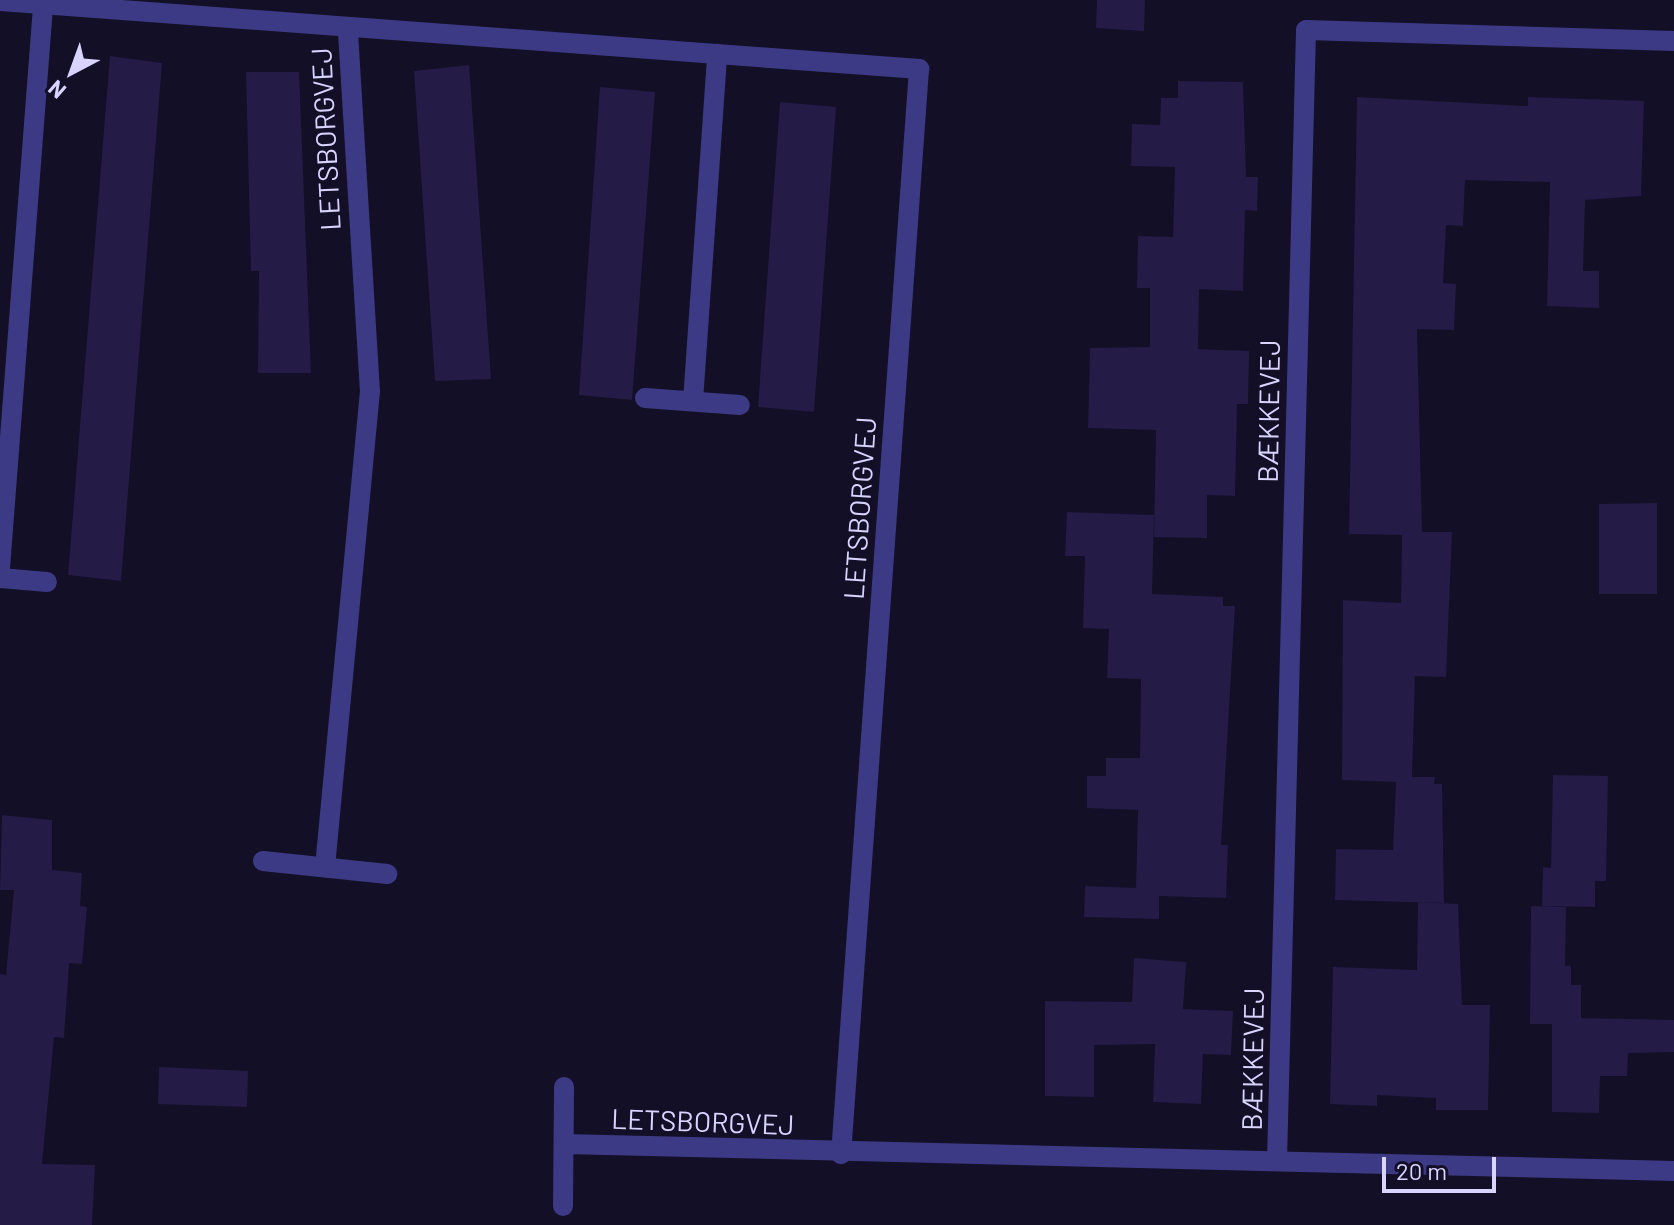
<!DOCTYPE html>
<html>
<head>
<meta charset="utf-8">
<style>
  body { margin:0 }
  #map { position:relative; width:1674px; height:1225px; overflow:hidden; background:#130f26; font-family:Barlow,sans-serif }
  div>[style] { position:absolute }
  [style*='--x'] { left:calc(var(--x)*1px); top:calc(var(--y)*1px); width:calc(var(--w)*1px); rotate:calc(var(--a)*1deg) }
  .building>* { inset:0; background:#241b47 }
  .street>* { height:20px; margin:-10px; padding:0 10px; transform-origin:10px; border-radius:10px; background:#3d3a85 }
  span { translate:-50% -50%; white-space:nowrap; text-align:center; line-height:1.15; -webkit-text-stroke:6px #130f26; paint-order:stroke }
  .street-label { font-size:28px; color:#d9d4ff }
  .north { position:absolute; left:32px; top:32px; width:80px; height:80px; -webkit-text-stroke:6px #130f26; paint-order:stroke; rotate:221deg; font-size:22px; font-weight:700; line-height:32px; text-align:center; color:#d9d4ff }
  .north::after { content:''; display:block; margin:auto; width:28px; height:36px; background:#d9d4ff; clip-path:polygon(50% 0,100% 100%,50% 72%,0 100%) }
  .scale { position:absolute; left:1382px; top:1157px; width:114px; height:36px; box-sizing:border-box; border:4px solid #d9d4ff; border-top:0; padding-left:10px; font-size:24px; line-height:28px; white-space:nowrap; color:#d9d4ff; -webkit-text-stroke:6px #130f26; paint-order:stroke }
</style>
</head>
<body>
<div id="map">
  <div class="building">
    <i style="clip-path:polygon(1097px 0,1145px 0,1144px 31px,1096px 28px)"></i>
    <i style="clip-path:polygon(110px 56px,162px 63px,121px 581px,68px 575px)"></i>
    <i style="clip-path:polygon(469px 65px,491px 379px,435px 381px,414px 71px)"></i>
    <i style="clip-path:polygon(246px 72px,299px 72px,311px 373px,258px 373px,259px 271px,251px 271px)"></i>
    <i style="clip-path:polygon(1178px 81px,1243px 82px,1246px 177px,1258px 177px,1257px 211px,1245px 210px,1243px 291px,1199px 289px,1198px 349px,1249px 351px,1248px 404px,1237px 404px,1235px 496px,1207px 495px,1207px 538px,1154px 537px,1156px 430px,1088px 428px,1090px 348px,1150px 347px,1150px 288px,1137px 288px,1138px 236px,1173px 237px,1175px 167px,1131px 166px,1132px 124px,1160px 125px,1161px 98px,1178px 98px)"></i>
    <i style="clip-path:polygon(600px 87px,655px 92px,632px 400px,579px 395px)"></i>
    <i style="clip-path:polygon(1357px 97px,1528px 106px,1528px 97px,1644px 101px,1641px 196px,1585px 200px,1583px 271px,1599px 271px,1599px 308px,1547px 306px,1550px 182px,1465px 180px,1463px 226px,1446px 225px,1443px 283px,1456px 284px,1454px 330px,1417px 329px,1422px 532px,1452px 532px,1446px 677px,1415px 676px,1412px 777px,1435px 777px,1434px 784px,1442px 784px,1444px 903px,1335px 900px,1336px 849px,1393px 850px,1396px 782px,1342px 780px,1343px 600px,1401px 603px,1402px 535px,1349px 534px)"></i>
    <i style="clip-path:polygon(780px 102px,836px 107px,814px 412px,758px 407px)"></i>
    <i style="clip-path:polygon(1657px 503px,1657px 594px,1599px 594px,1599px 504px)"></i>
    <i style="clip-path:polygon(1067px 512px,1154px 515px,1152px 594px,1223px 597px,1223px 606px,1235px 606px,1221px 845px,1228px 845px,1226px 898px,1159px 896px,1159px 919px,1084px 917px,1085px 886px,1136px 888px,1138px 810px,1087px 808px,1087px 776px,1106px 776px,1106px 758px,1140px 758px,1141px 679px,1107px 678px,1109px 629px,1083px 628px,1085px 556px,1065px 556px)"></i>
    <i style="clip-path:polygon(1553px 775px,1608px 776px,1606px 881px,1595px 881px,1595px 907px,1542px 906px,1543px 867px,1551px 868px)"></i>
    <i style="clip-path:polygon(2px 815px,52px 820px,52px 870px,82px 873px,80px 906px,87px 907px,82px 964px,69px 963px,64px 1038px,54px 1037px,42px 1164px,95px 1165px,92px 1225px,0 1225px,0 974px,6px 975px,14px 890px,0 890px)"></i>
    <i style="clip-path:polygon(1418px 902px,1458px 904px,1462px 1005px,1490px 1005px,1488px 1110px,1436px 1110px,1436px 1098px,1377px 1095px,1377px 1106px,1330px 1104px,1333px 967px,1417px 970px)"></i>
    <i style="clip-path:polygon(1531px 906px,1566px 907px,1565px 966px,1571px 966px,1571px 985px,1581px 985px,1581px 1018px,1674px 1020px,1674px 1052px,1628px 1053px,1627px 1076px,1600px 1076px,1599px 1113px,1552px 1112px,1552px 1024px,1530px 1024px)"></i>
    <i style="clip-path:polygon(1134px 958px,1186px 962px,1183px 1009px,1233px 1011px,1231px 1055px,1203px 1054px,1201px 1104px,1153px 1102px,1155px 1044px,1094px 1045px,1094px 1097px,1045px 1096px,1045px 1001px,1132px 1002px)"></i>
    <i style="clip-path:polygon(159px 1067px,248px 1071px,247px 1107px,158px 1104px)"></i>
  </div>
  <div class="street">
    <i style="--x:0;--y:1;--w:922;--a:4.23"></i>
    <i style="--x:919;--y:69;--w:1088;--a:94.11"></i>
    <i style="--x:645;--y:398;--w:95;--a:4.2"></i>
    <i style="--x:693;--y:401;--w:348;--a:-86"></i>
    <i style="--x:0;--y:568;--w:564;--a:-85.62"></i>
    <i style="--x:0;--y:578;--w:47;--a:4.9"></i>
    <i style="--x:263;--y:861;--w:125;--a:6"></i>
    <i style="--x:325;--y:867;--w:477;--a:-84.6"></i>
    <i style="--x:370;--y:392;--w:363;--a:-93.5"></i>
    <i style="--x:564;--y:1144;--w:1110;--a:1.39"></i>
    <i style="--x:1277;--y:1161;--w:1131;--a:-88.53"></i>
    <i style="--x:1306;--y:30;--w:368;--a:1.7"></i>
    <i style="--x:563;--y:1206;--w:119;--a:-89.5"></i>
  </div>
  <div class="street-label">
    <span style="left:325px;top:139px;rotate:-93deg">LETSBORGVEJ</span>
    <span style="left:1268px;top:411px;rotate:-89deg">BÆKKEVEJ</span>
    <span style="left:859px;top:508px;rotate:-86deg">LETSBORGVEJ</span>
    <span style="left:1252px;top:1059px;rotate:-89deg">BÆKKEVEJ</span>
    <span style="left:703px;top:1121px;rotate:2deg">LETSBORGVEJ</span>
  </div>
  <div class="north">N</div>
  <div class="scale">20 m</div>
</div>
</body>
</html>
